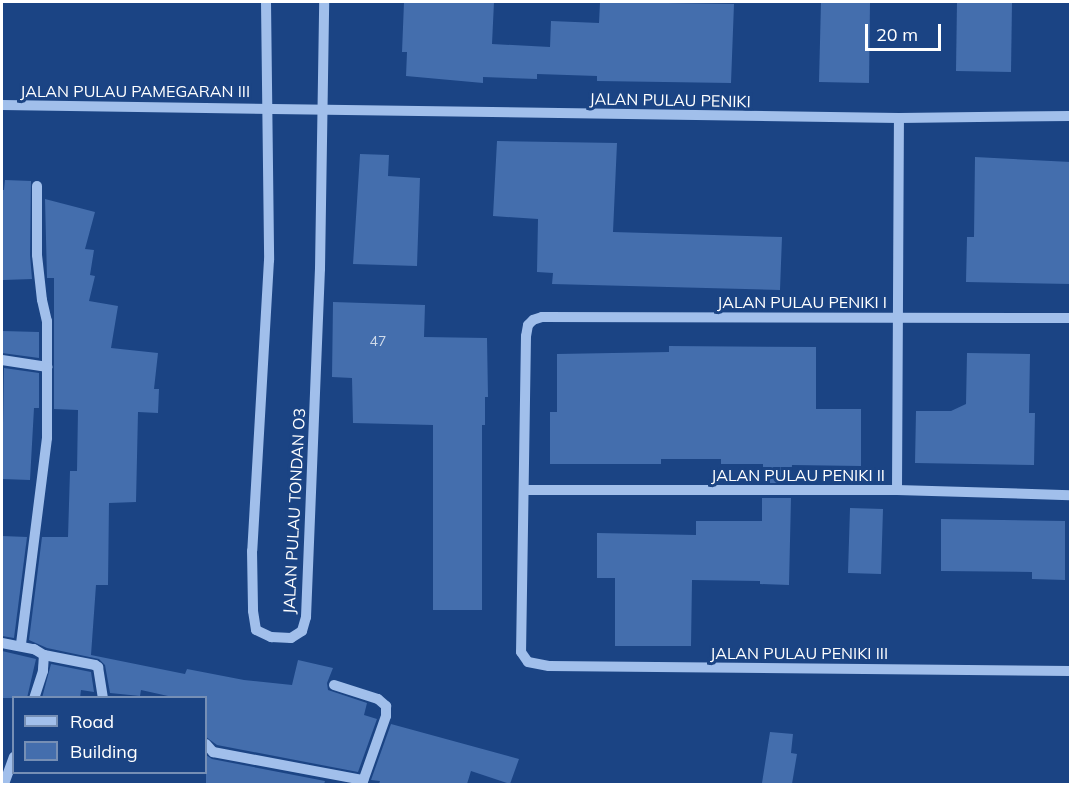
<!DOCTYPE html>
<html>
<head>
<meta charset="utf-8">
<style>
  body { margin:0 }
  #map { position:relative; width:1072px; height:786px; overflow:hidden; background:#1b4484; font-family:Mulish,sans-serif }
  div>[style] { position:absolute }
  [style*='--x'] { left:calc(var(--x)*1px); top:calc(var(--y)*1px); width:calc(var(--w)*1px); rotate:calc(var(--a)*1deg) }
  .building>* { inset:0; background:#446ead }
  .minor>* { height:10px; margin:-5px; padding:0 5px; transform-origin:5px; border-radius:5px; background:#a1bfeb }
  span { translate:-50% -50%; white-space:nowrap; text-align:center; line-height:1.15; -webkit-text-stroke:6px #1b4484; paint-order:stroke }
  .number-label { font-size:14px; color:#d0dbea }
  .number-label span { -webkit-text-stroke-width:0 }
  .street-label { font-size:16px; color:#fff }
  .frame { position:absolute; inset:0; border:3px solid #fff; pointer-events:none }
  .legend { position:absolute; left:12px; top:696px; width:195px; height:78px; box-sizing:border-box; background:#1b4484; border:2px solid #768fb5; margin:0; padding:8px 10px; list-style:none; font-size:18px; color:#fff }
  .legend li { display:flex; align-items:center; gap:12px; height:30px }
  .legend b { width:30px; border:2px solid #768fb5 }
  .scale { position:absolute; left:865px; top:24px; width:76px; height:27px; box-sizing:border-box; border:3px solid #fff; border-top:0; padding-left:8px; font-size:18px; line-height:21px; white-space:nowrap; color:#fff; -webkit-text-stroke:4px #1b4484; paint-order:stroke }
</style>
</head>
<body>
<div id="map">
  <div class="building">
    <i style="clip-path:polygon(404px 2px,494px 2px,492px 44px,550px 47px,551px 21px,599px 23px,600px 2px,734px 4px,731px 83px,597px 81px,597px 76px,537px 74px,537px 79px,483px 77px,483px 83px,406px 76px,407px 52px,402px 52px)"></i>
    <i style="clip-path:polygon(821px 2px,870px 2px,869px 83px,819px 82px)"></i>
    <i style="clip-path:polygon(957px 2px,1012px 2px,1011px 72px,956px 71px)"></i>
    <i style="clip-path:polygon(497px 141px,617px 143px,613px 232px,782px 237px,780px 290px,552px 284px,553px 273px,537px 272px,538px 219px,493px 216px)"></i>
    <i style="clip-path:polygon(360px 154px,389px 155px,388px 176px,420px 178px,417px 266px,353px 264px)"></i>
    <i style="clip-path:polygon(975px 157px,1071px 162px,1071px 284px,966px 282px,967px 237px,974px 237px)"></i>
    <i style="clip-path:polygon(5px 180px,31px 181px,30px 255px,32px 279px,3px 280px,2px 190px,4px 190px)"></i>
    <i style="clip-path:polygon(45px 199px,95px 212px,85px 249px,94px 250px,90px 275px,95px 276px,89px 301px,118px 306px,111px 348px,158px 353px,154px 389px,159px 389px,158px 413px,138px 412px,136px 502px,109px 503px,108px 585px,96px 585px,91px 655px,185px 674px,187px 669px,244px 680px,292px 685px,298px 660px,333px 668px,327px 683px,328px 690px,367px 703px,364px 715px,377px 719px,358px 772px,217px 745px,206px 737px,206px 698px,177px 698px,141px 690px,140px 696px,110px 693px,105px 665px,99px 659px,47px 648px,29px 640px,42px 537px,68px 537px,70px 471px,77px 471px,78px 410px,54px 409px,54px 278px,47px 278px)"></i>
    <i style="clip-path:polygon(333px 302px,425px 305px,424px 337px,487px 338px,488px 397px,485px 397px,485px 425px,482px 425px,482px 610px,433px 610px,433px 425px,353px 423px,352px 378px,332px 377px)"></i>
    <i style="clip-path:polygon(2px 331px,39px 332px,39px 358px,2px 353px)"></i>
    <i style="clip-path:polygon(669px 346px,816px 347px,816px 409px,861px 409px,861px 466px,792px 465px,791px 483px,763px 483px,763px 464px,721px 464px,721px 459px,661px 459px,661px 464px,550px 464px,550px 412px,557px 412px,557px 354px,669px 352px)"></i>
    <i style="clip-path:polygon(967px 353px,1030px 354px,1029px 413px,1035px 413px,1034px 465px,915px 463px,916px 411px,951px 411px,966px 404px)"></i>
    <i style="clip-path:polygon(4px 368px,39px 373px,39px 408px,34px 408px,30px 480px,2px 479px)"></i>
    <i style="clip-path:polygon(762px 498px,791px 498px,789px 585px,760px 584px,760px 581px,692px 580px,691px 646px,615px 646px,615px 578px,597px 578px,597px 533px,696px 535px,696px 521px,762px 521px)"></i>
    <i style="clip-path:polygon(850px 508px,883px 509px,881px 574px,848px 573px)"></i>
    <i style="clip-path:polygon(941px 519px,1065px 521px,1065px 580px,1032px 579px,1032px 572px,941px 571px)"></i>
    <i style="clip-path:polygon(2px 536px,27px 537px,14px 638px,2px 636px)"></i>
    <i style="clip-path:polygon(2px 651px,36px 659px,27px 698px,2px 698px)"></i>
    <i style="clip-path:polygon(51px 664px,91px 672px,94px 692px,81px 690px,80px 698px,42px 698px)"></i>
    <i style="clip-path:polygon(391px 724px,519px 759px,510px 784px,471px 771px,467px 784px,379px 784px,380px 781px,371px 780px)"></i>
    <i style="clip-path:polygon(770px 732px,793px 734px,791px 753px,797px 754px,792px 784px,762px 783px)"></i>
    <i style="clip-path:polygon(206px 755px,212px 759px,325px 781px,324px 784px,206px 784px)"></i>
  </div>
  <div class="minor">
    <i style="--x:266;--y:2;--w:258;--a:89.3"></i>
    <i style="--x:269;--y:260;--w:291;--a:93.3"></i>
    <i style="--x:252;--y:551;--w:60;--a:89"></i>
    <i style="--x:253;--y:611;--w:19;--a:81"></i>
    <i style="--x:256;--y:630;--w:17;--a:25"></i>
    <i style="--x:271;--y:637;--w:20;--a:3"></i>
    <i style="--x:291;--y:638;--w:13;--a:-32"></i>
    <i style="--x:302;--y:631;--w:15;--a:-74"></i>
    <i style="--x:306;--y:617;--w:348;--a:-87.7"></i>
    <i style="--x:320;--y:269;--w:267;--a:-89.1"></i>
    <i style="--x:2;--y:105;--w:897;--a:0.83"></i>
    <i style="--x:899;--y:118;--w:171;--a:-0.7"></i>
    <i style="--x:37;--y:186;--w:69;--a:90"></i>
    <i style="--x:37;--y:255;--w:45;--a:83.7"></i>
    <i style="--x:42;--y:300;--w:22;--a:77"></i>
    <i style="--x:47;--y:321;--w:46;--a:90"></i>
    <i style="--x:1070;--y:318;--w:528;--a:-179.89"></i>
    <i style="--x:542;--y:317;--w:9;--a:162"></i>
    <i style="--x:533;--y:320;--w:7;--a:135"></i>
    <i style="--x:528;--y:325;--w:11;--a:100"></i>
    <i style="--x:526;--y:336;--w:316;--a:90.9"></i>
    <i style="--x:521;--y:652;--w:12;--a:55"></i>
    <i style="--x:528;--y:662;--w:21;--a:11"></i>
    <i style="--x:549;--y:666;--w:521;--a:0.55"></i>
    <i style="--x:2;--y:360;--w:46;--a:8.8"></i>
    <i style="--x:47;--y:367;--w:71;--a:90"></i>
    <i style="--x:47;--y:438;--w:209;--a:97.2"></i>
    <i style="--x:525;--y:490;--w:372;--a:0"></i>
    <i style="--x:897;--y:490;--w:173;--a:1.7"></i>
    <i style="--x:897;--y:490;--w:372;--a:-89.7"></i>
    <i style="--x:2;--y:643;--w:33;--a:11"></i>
    <i style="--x:34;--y:649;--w:12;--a:31"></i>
    <i style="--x:44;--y:655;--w:16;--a:94"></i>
    <i style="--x:43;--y:671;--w:28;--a:108"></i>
    <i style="--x:44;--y:655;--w:52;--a:11.1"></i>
    <i style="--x:95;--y:665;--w:4;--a:34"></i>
    <i style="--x:98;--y:667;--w:31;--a:81"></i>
    <i style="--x:334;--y:685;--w:46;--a:17.7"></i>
    <i style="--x:378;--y:699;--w:11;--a:41"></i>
    <i style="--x:386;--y:706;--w:10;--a:90"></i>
    <i style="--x:386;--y:716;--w:72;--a:109.4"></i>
    <i style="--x:206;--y:744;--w:11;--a:49"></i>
    <i style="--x:213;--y:752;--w:153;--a:10.6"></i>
    <i style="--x:4;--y:784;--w:29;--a:-70"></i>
  </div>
  <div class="number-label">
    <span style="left:378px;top:341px">47</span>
  </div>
  <div class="street-label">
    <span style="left:135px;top:91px">JALAN PULAU PAMEGARAN III</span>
    <span style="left:670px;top:100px;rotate:1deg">JALAN PULAU PENIKI</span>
    <span style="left:802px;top:302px">JALAN PULAU PENIKI I</span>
    <span style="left:798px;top:475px">JALAN PULAU PENIKI II</span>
    <span style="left:294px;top:511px;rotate:-87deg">JALAN PULAU TONDAN O3</span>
    <span style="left:799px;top:653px">JALAN PULAU PENIKI III</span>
  </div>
  <div class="frame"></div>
  <ul class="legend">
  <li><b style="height:8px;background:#a1bfeb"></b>Road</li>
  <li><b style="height:16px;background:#446ead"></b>Building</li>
  </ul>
  <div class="scale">20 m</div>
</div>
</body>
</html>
